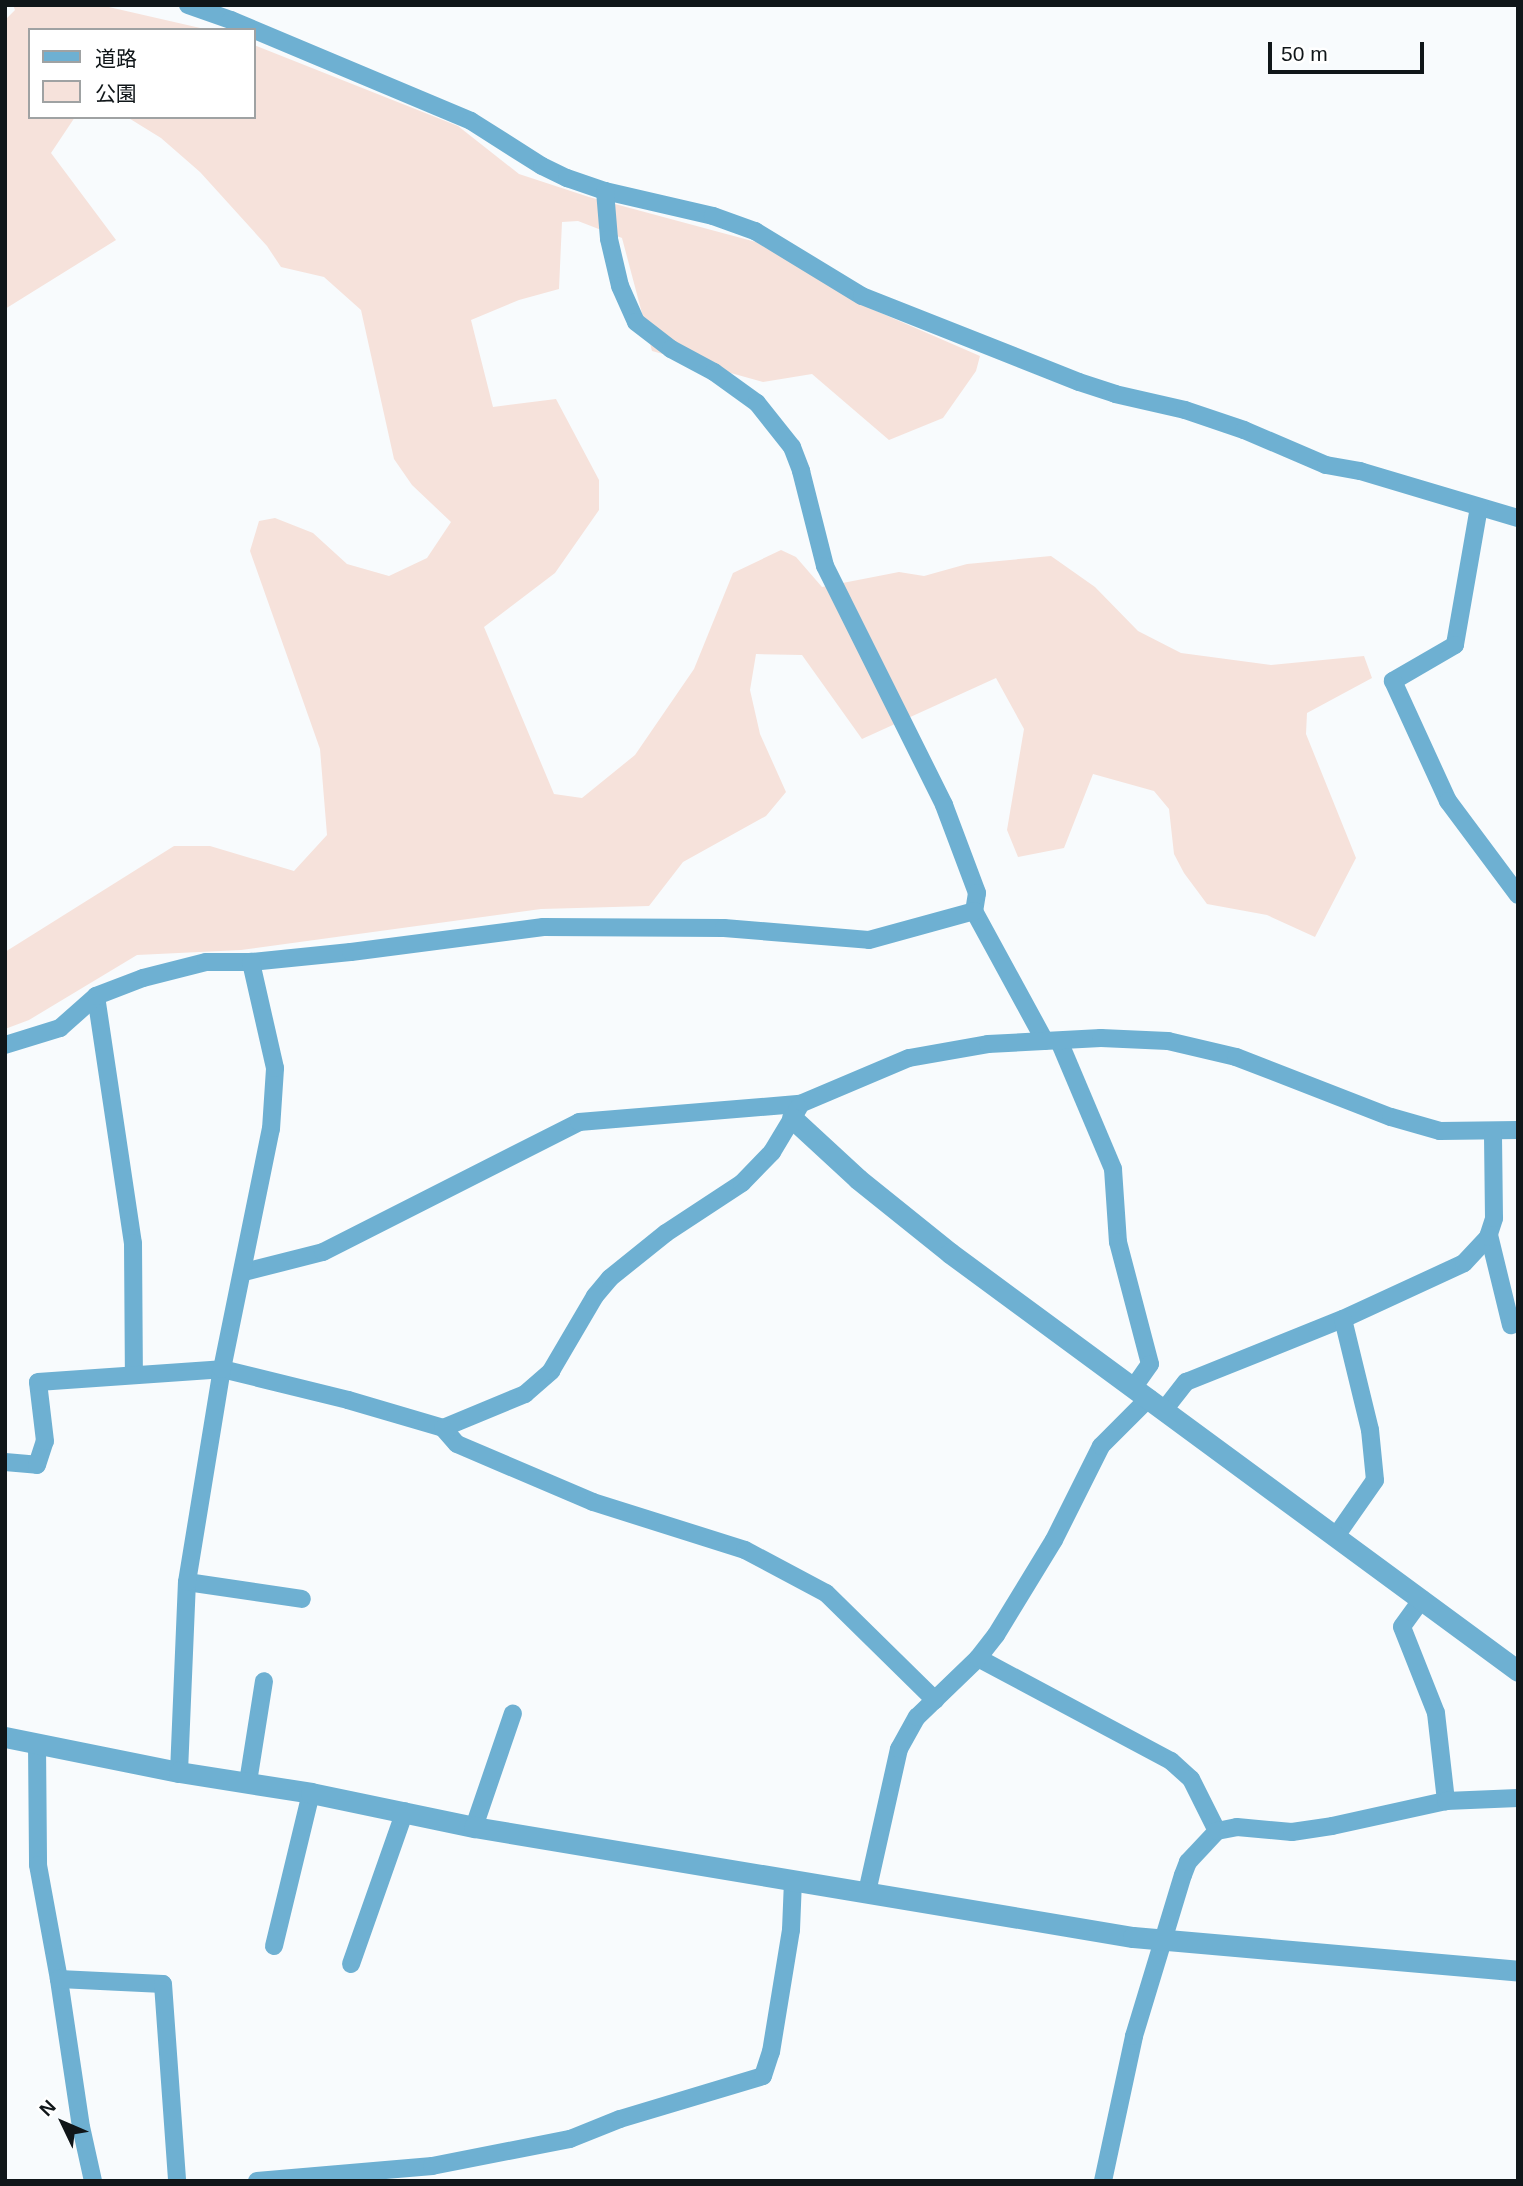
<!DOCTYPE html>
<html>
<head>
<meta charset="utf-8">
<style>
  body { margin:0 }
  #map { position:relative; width:1523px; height:2186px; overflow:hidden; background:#f8fbfd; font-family:Helvetica,"Noto Sans JP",sans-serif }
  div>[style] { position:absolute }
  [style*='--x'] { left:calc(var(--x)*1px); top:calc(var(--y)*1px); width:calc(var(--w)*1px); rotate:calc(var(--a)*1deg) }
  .green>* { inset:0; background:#f6e2db }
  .minor>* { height:18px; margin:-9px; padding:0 9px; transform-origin:9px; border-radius:9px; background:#6eb0d2 }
  .tertiary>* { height:21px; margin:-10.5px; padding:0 10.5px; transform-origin:10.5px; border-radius:10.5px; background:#6eb0d2 }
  span { translate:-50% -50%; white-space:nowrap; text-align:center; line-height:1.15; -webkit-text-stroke:7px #fff; paint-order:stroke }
  .frame { position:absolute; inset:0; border:7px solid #101619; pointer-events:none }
  .legend { position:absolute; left:28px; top:28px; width:228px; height:91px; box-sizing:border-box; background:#fff; border:2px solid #9fa2a3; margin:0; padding:9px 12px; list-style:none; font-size:21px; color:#101619 }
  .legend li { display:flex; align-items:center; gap:14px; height:35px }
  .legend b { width:35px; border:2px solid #9fa2a3 }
  .north { position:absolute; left:28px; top:2088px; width:70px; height:70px; -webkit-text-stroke:5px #fff; paint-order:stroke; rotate:314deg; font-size:19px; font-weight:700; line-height:28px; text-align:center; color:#101619 }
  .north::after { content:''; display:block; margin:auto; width:24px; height:32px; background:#101619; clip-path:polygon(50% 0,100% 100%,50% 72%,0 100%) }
  .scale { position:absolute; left:1268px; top:42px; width:156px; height:32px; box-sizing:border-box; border:4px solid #101619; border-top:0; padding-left:9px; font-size:21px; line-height:24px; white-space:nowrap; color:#101619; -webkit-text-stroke:5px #fff; paint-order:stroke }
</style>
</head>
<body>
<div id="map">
  <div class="green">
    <i style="clip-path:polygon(13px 5px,100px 5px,209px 30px,30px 30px,30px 117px,75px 117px,51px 153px,116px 240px,5px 309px,5px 20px,15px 10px)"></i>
    <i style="clip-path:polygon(254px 45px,458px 126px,519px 174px,589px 197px,756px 242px,874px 310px,980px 356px,976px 371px,943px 418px,889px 440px,812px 374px,763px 382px,652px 351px,622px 238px,578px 221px,562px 222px,559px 289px,519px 300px,471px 320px,493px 407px,556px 399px,599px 480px,599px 510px,555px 573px,484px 627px,554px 794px,582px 798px,635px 755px,694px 669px,733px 573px,781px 550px,796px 557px,822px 587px,899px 572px,924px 576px,967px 564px,1051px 556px,1095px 587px,1138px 631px,1181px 653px,1271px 665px,1364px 656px,1372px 678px,1307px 713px,1306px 734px,1356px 858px,1315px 937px,1267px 915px,1207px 904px,1184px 873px,1174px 854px,1169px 809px,1154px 791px,1093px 774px,1064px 848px,1018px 857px,1007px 830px,1024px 729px,996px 678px,862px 739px,802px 655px,756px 654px,750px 690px,760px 734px,786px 792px,766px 816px,683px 862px,649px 906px,541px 909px,241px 950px,137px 955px,29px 1020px,5px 1029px,5px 952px,174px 846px,210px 846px,294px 871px,327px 835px,320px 749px,250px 551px,259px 521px,275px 518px,313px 533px,347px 564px,389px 576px,427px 558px,451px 522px,412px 485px,394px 459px,361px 310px,324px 277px,281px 267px,267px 246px,200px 172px,161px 138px,127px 117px,254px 117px)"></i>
  </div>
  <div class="minor">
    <i style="--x:188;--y:5;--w:46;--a:19.2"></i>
    <i style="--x:231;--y:20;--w:260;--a:22.8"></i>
    <i style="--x:471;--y:121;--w:84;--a:32.4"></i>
    <i style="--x:542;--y:166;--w:28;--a:26"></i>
    <i style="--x:567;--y:178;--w:40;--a:18.9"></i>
    <i style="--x:605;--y:191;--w:111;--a:13"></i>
    <i style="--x:713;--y:216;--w:45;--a:19.7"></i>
    <i style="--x:755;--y:231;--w:125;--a:31.3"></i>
    <i style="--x:862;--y:296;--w:233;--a:21.6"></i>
    <i style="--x:1079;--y:382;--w:38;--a:18"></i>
    <i style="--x:1115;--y:394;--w:72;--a:12.9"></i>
    <i style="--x:1185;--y:410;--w:62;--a:18.7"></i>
    <i style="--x:1244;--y:430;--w:89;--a:23.1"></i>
    <i style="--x:1326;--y:465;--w:35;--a:10"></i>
    <i style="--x:1360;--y:471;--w:165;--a:16.6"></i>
    <i style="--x:605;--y:191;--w:48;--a:85.2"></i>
    <i style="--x:609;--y:239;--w:48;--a:76.8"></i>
    <i style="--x:620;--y:286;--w:39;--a:66"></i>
    <i style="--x:636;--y:322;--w:44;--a:37.6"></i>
    <i style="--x:671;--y:349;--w:49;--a:28.1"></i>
    <i style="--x:714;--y:372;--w:53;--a:35.8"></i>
    <i style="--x:757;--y:403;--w:56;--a:51.5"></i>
    <i style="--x:792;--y:447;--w:26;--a:69"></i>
    <i style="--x:801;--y:471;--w:98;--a:75.8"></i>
    <i style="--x:825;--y:566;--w:267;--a:63.5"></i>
    <i style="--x:944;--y:805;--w:94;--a:69.4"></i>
    <i style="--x:977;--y:893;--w:18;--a:99"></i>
    <i style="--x:974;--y:911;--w:148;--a:61.4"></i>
    <i style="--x:1479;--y:507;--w:140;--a:99.9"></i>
    <i style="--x:1455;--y:645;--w:72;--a:149.9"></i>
    <i style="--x:1393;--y:681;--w:132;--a:65.4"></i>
    <i style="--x:1448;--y:801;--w:117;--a:53.3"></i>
    <i style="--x:96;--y:996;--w:250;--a:81.5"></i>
    <i style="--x:133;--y:1243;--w:132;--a:89.6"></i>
    <i style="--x:1059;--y:1041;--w:139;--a:67.1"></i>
    <i style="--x:1113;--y:1169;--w:73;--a:86.1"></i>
    <i style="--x:1118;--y:1242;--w:126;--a:75.3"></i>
    <i style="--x:1150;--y:1364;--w:28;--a:125"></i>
    <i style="--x:5;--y:1045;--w:58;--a:-17.2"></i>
    <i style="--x:60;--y:1028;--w:48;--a:-41.6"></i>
    <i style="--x:96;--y:996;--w:50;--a:-21"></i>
    <i style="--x:143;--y:978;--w:65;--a:-14.3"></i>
    <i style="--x:206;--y:962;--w:45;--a:0"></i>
    <i style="--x:251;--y:962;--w:100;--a:-5.7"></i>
    <i style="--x:351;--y:952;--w:194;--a:-7.4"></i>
    <i style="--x:543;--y:927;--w:181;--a:0.3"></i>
    <i style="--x:724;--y:928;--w:145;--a:4.7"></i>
    <i style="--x:869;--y:940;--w:109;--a:-15.4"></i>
    <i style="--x:1489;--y:1235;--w:93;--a:76.3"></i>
    <i style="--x:244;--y:1272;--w:81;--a:-14.2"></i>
    <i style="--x:323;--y:1252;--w:287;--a:-26.9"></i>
    <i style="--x:579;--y:1122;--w:222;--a:-4.7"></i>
    <i style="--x:800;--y:1104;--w:118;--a:-22.9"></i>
    <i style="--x:909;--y:1058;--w:80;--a:-10"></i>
    <i style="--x:988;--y:1044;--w:113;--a:-3"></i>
    <i style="--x:1101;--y:1038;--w:67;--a:2.6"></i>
    <i style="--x:1168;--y:1041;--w:70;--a:13.2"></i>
    <i style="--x:1236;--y:1057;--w:166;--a:21.2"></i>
    <i style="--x:1391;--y:1117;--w:51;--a:15.9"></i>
    <i style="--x:1440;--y:1131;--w:78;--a:-0.7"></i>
    <i style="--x:1164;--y:1410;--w:36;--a:-52"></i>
    <i style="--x:1186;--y:1382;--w:169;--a:-21.9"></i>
    <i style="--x:1343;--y:1319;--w:133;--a:-24.8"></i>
    <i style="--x:1464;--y:1263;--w:35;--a:-47"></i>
    <i style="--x:1488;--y:1237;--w:20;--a:-72"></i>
    <i style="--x:1494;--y:1218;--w:86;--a:-90.7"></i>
    <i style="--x:443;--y:1428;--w:89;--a:-22.5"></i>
    <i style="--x:525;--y:1394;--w:35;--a:-41"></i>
    <i style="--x:551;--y:1371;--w:87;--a:-59.6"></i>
    <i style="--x:595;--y:1296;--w:23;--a:-50"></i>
    <i style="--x:610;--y:1278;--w:72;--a:-38.8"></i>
    <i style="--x:666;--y:1233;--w:91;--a:-33.3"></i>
    <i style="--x:742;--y:1183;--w:43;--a:-45.9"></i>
    <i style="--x:772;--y:1152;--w:52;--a:-59"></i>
    <i style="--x:5;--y:1462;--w:32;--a:5"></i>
    <i style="--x:37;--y:1465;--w:25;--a:-72"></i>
    <i style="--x:45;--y:1441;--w:59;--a:-96.8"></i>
    <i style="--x:38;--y:1382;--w:184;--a:-4"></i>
    <i style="--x:222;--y:1369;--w:130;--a:13.8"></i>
    <i style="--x:348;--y:1400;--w:99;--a:16.4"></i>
    <i style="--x:443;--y:1428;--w:21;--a:49"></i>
    <i style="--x:457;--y:1444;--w:148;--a:23.1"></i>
    <i style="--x:593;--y:1502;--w:159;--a:17.5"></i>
    <i style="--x:745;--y:1550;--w:92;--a:28"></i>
    <i style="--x:826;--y:1593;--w:153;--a:44.5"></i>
    <i style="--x:1336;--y:1536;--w:68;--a:-55.1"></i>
    <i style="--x:1375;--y:1480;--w:50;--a:-95.7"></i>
    <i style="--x:1370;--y:1430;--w:114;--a:-103.7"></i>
    <i style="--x:187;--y:1582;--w:116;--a:8.4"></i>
    <i style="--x:1422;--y:1599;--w:34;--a:126"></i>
    <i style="--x:1402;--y:1627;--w:92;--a:68.4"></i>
    <i style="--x:1436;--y:1713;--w:89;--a:83.5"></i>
    <i style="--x:978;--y:1658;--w:219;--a:28.1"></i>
    <i style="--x:1171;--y:1761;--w:27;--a:42"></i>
    <i style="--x:1191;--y:1779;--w:58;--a:63.4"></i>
    <i style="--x:37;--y:1744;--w:121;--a:89.5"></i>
    <i style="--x:38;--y:1865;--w:116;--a:79.6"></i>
    <i style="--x:179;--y:1772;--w:190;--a:-87.6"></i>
    <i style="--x:187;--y:1582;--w:216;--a:-80.7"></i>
    <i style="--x:222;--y:1369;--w:245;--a:-78.5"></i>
    <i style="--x:271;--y:1129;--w:61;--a:-86.2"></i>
    <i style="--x:275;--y:1068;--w:109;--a:-102.8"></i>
    <i style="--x:248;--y:1782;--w:102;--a:-81"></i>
    <i style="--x:474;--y:1827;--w:120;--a:-71.1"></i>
    <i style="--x:867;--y:1892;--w:147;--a:-77.4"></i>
    <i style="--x:899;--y:1749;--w:37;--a:-61"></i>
    <i style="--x:917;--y:1717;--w:85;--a:-44"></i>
    <i style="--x:978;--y:1658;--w:29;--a:-52"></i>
    <i style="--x:996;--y:1635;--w:111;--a:-58.6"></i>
    <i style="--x:1054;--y:1540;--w:105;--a:-63.4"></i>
    <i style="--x:1101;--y:1446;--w:68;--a:-45"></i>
    <i style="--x:274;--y:1946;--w:157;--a:-76.4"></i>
    <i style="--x:351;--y:1964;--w:162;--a:-70.6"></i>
    <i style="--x:93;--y:2181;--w:55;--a:-102.5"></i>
    <i style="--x:81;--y:2127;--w:150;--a:-98.5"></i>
    <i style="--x:59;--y:1979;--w:104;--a:2.8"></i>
    <i style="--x:163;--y:1984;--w:197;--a:85.9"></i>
    <i style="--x:257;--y:2181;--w:176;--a:-4.9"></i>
    <i style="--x:432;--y:2166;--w:141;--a:-11.1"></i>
    <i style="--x:570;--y:2139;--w:54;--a:-21.8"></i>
    <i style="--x:620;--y:2119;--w:149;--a:-16.7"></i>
    <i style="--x:763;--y:2076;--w:25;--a:-72"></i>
    <i style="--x:771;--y:2052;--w:124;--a:-80.7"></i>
    <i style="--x:791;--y:1930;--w:50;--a:-87.7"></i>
    <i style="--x:1103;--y:2181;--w:148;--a:-77.9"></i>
    <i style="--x:1134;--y:2036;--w:168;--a:-73.1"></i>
    <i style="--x:1183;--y:1875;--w:14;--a:-69"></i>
    <i style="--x:1188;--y:1862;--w:42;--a:-46.9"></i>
    <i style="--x:1217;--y:1831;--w:20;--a:-11"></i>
    <i style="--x:1237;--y:1827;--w:55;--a:5.2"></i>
    <i style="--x:1292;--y:1832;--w:40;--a:-8.5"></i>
    <i style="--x:1332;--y:1826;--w:117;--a:-12.4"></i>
    <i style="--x:1446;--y:1801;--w:72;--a:-2.4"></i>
  </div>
  <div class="tertiary">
    <i style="--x:792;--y:1118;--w:90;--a:42.7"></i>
    <i style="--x:858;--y:1179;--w:118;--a:38.8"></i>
    <i style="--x:950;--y:1253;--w:705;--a:36.35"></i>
    <i style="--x:5;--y:1737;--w:177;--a:11.4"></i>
    <i style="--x:179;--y:1772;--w:134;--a:9"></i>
    <i style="--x:311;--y:1793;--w:167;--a:11.8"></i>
    <i style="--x:474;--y:1827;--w:668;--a:9.48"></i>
    <i style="--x:1133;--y:1937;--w:386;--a:5"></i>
  </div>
  <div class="frame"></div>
  <ul class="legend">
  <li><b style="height:9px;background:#6eb0d2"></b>道路</li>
  <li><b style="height:19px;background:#f6e2db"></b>公園</li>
  </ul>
  <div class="north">N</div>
  <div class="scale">50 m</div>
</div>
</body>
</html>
